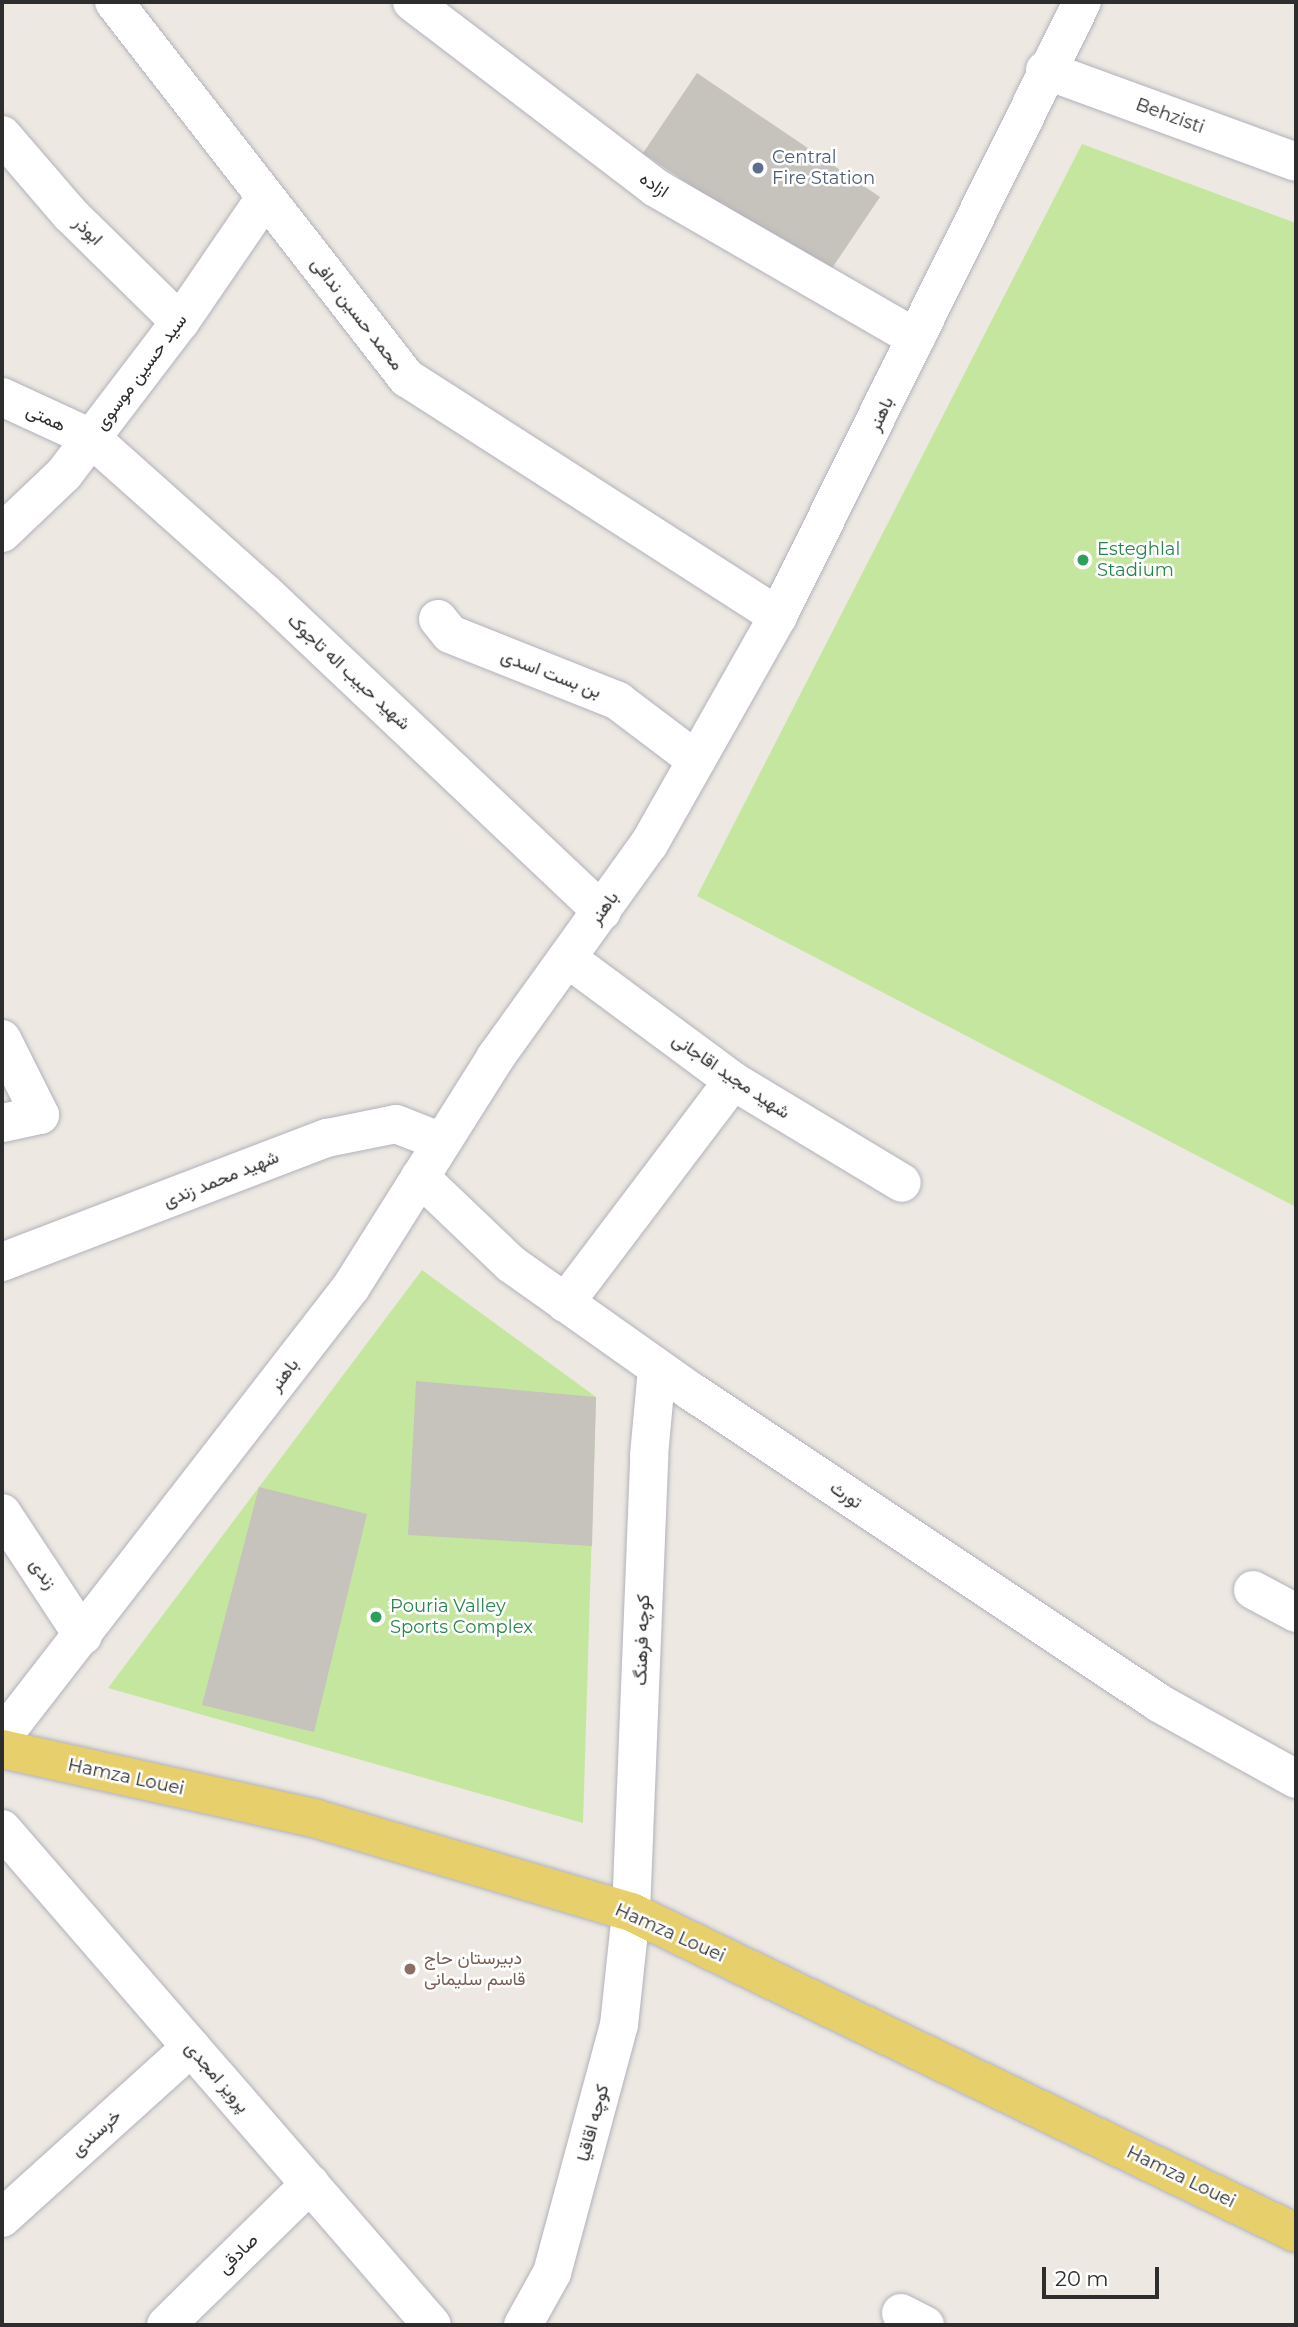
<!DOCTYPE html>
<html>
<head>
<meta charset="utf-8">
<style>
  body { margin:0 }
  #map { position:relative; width:1298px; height:2327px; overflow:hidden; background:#ede8e1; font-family:Montserrat,Vazirmatn,sans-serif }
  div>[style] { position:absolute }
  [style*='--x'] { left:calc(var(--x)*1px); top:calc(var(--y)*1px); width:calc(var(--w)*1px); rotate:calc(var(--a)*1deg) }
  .pitch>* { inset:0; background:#c5e69f }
  .building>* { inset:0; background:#c6c2bc }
  .roads { filter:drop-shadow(0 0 2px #b1b2bc) drop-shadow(0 0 2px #b1b2bc) }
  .minor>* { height:38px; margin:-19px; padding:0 19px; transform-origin:19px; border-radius:19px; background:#fff }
  .major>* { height:38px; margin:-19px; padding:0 19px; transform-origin:19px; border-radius:19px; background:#e7cf6c }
  .dots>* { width:19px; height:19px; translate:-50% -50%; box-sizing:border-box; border:4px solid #fff; border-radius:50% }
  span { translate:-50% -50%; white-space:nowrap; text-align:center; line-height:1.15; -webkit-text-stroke:5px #fff; paint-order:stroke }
  .street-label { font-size:18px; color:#2d2d2d }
  .service-label { font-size:18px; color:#4e5e75 }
  .left { translate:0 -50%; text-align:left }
  .leisure-label { font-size:18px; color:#27864d }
  .education-label { font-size:18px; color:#785e54 }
  .frame { position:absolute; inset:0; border:4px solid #2d2d2d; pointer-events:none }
  .scale { position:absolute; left:1042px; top:2267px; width:117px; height:32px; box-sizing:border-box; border:4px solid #2d2d2d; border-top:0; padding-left:9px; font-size:21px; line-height:24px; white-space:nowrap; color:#2d2d2d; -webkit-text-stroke:5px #fff; paint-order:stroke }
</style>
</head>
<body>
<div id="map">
  <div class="pitch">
    <i style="clip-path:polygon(1082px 144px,1296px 223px,1296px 1207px,697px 896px)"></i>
    <i style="clip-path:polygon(422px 1270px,596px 1397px,583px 1823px,108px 1688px)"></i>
  </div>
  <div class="building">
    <i style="clip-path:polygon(697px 73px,880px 197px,826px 277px,643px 153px)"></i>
    <i style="clip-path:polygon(416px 1381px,596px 1397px,592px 1546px,408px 1535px)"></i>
    <i style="clip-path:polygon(259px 1487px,367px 1514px,314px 1732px,202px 1705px)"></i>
  </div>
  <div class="roads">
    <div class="minor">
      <i style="--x:114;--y:2;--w:477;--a:52.1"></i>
      <i style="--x:407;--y:378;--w:441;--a:32.7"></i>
      <i style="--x:412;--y:2;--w:307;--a:37.3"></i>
      <i style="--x:656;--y:188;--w:300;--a:30"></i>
      <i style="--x:1045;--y:70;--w:267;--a:20.1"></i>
      <i style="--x:2;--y:135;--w:104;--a:49.3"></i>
      <i style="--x:70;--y:214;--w:154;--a:44.5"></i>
      <i style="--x:2;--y:397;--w:98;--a:24.7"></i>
      <i style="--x:91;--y:438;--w:232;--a:41.7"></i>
      <i style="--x:264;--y:592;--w:465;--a:43.4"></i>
      <i style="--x:2;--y:533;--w:86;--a:-43.6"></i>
      <i style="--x:64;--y:474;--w:191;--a:-52.7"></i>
      <i style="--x:180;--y:322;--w:150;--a:-55.6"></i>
      <i style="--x:438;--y:619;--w:19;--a:51"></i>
      <i style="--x:450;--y:634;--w:181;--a:21.7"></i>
      <i style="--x:618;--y:701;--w:98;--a:37.1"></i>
      <i style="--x:567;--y:958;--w:207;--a:36.5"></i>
      <i style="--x:733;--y:1081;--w:197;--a:31.1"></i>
      <i style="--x:2;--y:1039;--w:85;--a:63.4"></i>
      <i style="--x:40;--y:1115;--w:39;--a:168"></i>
      <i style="--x:420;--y:1177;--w:126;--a:43.7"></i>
      <i style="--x:511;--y:1264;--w:222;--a:35.3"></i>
      <i style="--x:692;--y:1392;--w:561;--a:33.66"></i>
      <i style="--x:1159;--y:1703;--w:157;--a:29"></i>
      <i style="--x:2;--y:1262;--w:348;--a:-20.9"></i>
      <i style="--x:327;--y:1138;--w:70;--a:-11.5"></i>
      <i style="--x:396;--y:1124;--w:49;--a:21.4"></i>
      <i style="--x:565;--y:1303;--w:278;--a:-52.9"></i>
      <i style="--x:2;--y:1513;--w:147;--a:56.6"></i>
      <i style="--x:1253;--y:1590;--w:49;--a:28.1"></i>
      <i style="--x:2;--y:1737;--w:569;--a:-52.2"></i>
      <i style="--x:351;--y:1287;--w:271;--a:-57.8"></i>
      <i style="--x:495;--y:1058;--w:264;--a:-54.3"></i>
      <i style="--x:649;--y:844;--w:262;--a:-60.5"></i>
      <i style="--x:778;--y:616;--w:685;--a:-63.66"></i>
      <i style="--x:2;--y:1829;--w:656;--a:49.08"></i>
      <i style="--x:2;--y:2218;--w:255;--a:-42.1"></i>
      <i style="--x:901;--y:2313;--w:27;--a:27"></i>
      <i style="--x:166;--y:2325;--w:202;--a:-44.4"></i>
      <i style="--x:523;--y:2325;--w:60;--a:-60.9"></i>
      <i style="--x:552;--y:2273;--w:257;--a:-74.9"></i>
      <i style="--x:619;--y:2025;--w:114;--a:-83.9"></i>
      <i style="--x:631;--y:1912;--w:457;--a:-87.7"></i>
      <i style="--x:649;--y:1455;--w:87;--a:-84.7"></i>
    </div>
    <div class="major">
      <i style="--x:2;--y:1749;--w:323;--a:12.5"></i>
      <i style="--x:317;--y:1819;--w:327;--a:16.5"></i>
      <i style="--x:631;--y:1912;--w:738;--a:25.77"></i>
    </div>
  </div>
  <div class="dots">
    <i style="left:758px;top:168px;background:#5c6f8a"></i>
    <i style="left:1083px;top:560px;background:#2e9e5b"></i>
    <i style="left:376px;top:1617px;background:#2e9e5b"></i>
    <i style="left:410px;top:1969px;background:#8d6e63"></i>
  </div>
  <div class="street-label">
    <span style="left:1170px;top:116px;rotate:20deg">Behzisti</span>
    <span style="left:654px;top:185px;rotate:34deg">ازاده</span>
    <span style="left:88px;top:231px;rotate:44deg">ابوذر</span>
    <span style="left:357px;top:314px;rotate:52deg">محمد حسین ندافی</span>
    <span style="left:141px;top:372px;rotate:-53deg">سید حسین موسوی</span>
    <span style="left:881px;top:414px;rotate:-65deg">باهنر</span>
    <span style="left:46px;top:418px;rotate:25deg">همتی</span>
    <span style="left:349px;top:672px;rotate:43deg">شهید حبیب اله تاجوک</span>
    <span style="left:551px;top:674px;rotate:21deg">بن بست اسدی</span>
    <span style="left:604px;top:908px;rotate:-54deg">باهنر</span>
    <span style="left:731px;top:1076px;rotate:34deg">شهید مجید اقاجانی</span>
    <span style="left:221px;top:1179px;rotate:-22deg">شهید محمد زندی</span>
    <span style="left:284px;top:1375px;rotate:-53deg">باهنر</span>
    <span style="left:846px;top:1495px;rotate:34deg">تورث</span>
    <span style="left:43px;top:1574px;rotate:56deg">زندی</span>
    <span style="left:642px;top:1640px;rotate:-88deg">کوچه فرهنگ</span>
    <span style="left:126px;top:1777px;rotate:12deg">Hamza Louei</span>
    <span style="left:670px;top:1933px;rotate:24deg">Hamza Louei</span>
    <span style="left:217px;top:2077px;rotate:49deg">پرویز امجدی</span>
    <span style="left:593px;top:2123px;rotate:-75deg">کوچه اقاقیا</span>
    <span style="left:96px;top:2133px;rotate:-42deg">خرسندی</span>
    <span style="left:1181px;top:2177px;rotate:26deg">Hamza Louei</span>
    <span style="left:238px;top:2254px;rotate:-45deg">صادقی</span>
  </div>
  <div class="service-label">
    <span class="left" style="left:772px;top:168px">Central<br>Fire Station</span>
  </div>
  <div class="leisure-label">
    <span class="left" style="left:1097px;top:560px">Esteghlal<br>Stadium</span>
    <span class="left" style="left:390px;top:1617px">Pouria Valley<br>Sports Complex</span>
  </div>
  <div class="education-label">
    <span class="left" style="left:424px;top:1969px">دبیرستان حاج<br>قاسم سلیمانی</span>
  </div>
  <div class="frame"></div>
  <div class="scale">20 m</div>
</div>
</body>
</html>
